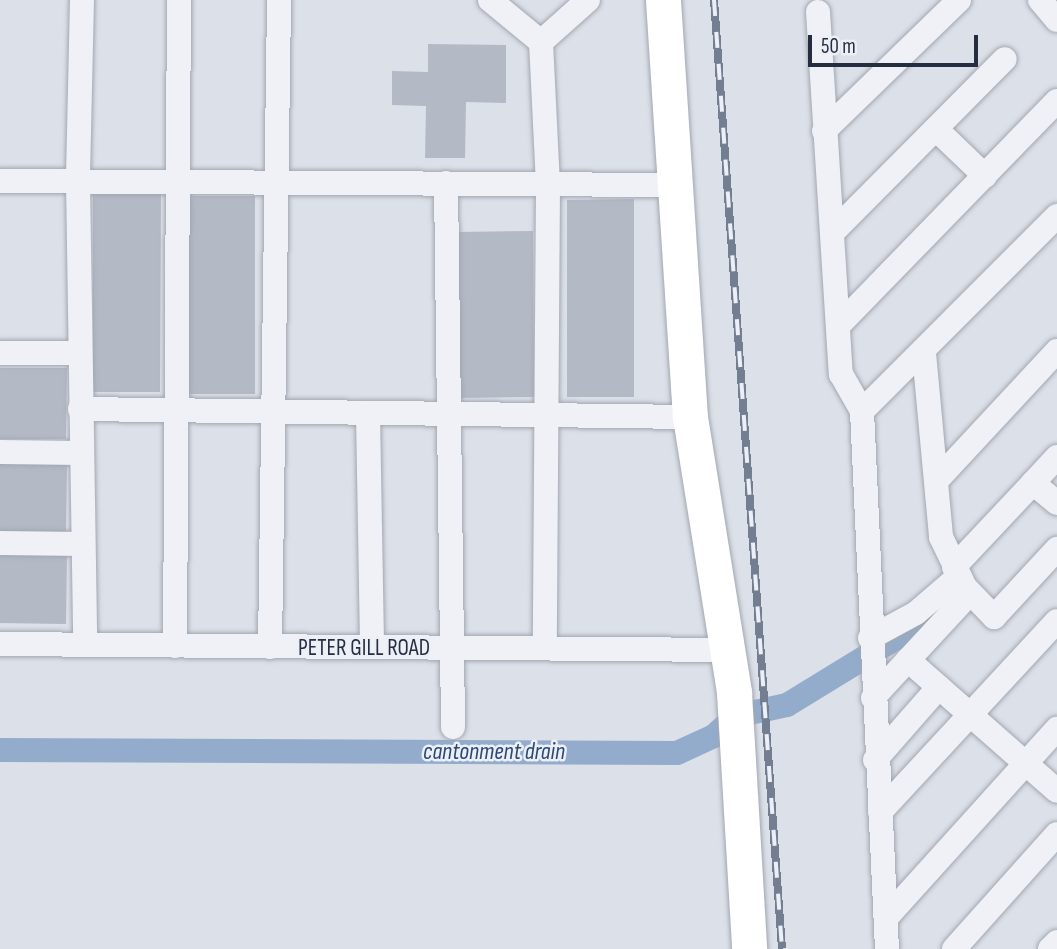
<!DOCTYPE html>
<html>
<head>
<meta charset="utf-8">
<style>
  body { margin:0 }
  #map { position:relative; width:1057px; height:949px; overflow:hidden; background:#dce0e8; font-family:"Sofia Sans Condensed",sans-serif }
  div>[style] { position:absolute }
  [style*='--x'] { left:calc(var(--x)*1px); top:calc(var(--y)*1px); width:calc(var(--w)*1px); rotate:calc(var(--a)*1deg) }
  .canal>* { height:24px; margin:-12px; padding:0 12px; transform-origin:12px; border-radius:12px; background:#93accc }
  .building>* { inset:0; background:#b3b9c5 }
  .roads { filter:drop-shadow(0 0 2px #a1a7b2) drop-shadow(0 0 2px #a1a7b2) }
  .minor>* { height:24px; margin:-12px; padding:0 12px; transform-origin:12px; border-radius:12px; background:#eff1f6 }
  .secondary>* { height:35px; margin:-17.5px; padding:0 17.5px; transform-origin:17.5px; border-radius:17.5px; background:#fff }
  .rail>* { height:8px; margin-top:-4px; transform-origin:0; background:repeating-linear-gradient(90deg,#eceff6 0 16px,#747e93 0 32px); box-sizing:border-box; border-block:2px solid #747e93 }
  span { translate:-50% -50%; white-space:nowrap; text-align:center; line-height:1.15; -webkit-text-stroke:5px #eceff6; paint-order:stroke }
  .street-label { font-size:23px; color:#252d40 }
  .water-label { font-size:24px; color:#2b4977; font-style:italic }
  .scale { position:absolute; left:808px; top:35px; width:170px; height:32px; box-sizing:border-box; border:4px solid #252d40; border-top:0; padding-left:9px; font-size:21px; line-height:24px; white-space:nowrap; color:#252d40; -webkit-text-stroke:5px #eceff6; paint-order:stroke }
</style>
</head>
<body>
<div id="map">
  <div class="canal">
    <i style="--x:0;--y:750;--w:677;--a:0.25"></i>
    <i style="--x:677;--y:753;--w:41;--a:-24.7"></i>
    <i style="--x:714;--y:736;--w:30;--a:-42"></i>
    <i style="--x:736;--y:716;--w:52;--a:-12.2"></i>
    <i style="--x:787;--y:705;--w:188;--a:-31.5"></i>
  </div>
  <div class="building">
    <i style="clip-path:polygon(428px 44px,506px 45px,506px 103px,466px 102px,465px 158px,425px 158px,426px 106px,392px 105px,392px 71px,428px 72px)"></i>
    <i style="clip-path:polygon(93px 194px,161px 194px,160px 392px,93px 392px)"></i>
    <i style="clip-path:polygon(188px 196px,255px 196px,255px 394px,187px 394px)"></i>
    <i style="clip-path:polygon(634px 199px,634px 397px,567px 397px,567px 200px)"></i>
    <i style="clip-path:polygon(533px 231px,534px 397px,459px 398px,458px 232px)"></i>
    <i style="clip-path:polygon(0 368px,67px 368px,66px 439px,0 439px)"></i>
    <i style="clip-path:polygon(0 461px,67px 462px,66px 533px,0 532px)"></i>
    <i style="clip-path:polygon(0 552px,67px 553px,66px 624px,0 623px)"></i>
  </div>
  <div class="roads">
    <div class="minor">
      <i style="--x:82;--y:0;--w:182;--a:91.3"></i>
      <i style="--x:78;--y:182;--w:463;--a:89.1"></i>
      <i style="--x:490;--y:0;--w:66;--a:39.5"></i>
      <i style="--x:541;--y:42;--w:143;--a:87.2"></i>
      <i style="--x:548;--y:185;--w:463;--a:90.4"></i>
      <i style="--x:1040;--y:0;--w:26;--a:50"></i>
      <i style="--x:818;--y:12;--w:363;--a:86.4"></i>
      <i style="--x:841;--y:374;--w:43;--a:60.4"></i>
      <i style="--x:862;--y:411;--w:276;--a:-45"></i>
      <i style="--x:541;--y:42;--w:63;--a:-41.8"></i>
      <i style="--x:936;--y:129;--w:68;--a:43.8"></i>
      <i style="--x:824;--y:131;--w:188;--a:-44.1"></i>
      <i style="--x:0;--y:181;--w:675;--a:0.34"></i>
      <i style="--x:446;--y:183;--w:544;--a:89.26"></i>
      <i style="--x:832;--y:233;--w:245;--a:-45.2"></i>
      <i style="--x:838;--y:326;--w:314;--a:-45.8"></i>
      <i style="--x:0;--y:353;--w:80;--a:0"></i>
      <i style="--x:924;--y:353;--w:185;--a:84.7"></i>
      <i style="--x:941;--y:537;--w:55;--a:64.4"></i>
      <i style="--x:965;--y:587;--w:42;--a:46"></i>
      <i style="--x:994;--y:617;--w:93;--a:-47.2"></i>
      <i style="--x:80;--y:409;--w:610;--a:0.75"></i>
      <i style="--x:862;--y:411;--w:539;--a:87.34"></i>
      <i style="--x:368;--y:414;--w:233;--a:89"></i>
      <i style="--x:0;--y:452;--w:81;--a:0.7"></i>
      <i style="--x:1057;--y:457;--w:35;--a:133"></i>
      <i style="--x:1033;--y:483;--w:31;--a:40"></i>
      <i style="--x:937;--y:480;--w:176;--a:-47.1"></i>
      <i style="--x:0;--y:543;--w:83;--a:0.7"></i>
      <i style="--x:954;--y:567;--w:115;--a:-46.8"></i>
      <i style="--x:870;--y:638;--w:52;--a:-28.5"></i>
      <i style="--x:916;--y:613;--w:55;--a:-40.6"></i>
      <i style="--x:0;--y:644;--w:729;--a:0.47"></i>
      <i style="--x:175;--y:646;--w:646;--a:-89.65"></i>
      <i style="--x:270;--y:647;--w:647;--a:-89.2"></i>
      <i style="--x:908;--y:660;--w:91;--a:-47.2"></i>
      <i style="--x:873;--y:698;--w:52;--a:-47.4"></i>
      <i style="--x:908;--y:660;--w:198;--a:41.3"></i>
      <i style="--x:875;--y:760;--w:97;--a:-48.8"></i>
      <i style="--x:880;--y:812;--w:260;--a:-47.2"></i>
      <i style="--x:886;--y:918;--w:255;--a:-47.9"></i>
      <i style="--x:954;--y:949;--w:154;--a:-48.2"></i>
      <i style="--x:1050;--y:949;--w:10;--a:-45"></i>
    </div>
    <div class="secondary">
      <i style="--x:663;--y:0;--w:418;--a:86.3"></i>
      <i style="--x:690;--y:417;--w:279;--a:80.9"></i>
      <i style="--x:734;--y:693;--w:256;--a:86.6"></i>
    </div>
  </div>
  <div class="rail">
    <i style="--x:714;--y:0;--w:951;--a:85.9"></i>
  </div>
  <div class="street-label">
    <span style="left:364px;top:648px">PETER GILL ROAD</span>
  </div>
  <div class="water-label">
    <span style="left:494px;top:752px">cantonment drain</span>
  </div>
  <div class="scale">50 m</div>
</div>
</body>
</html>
